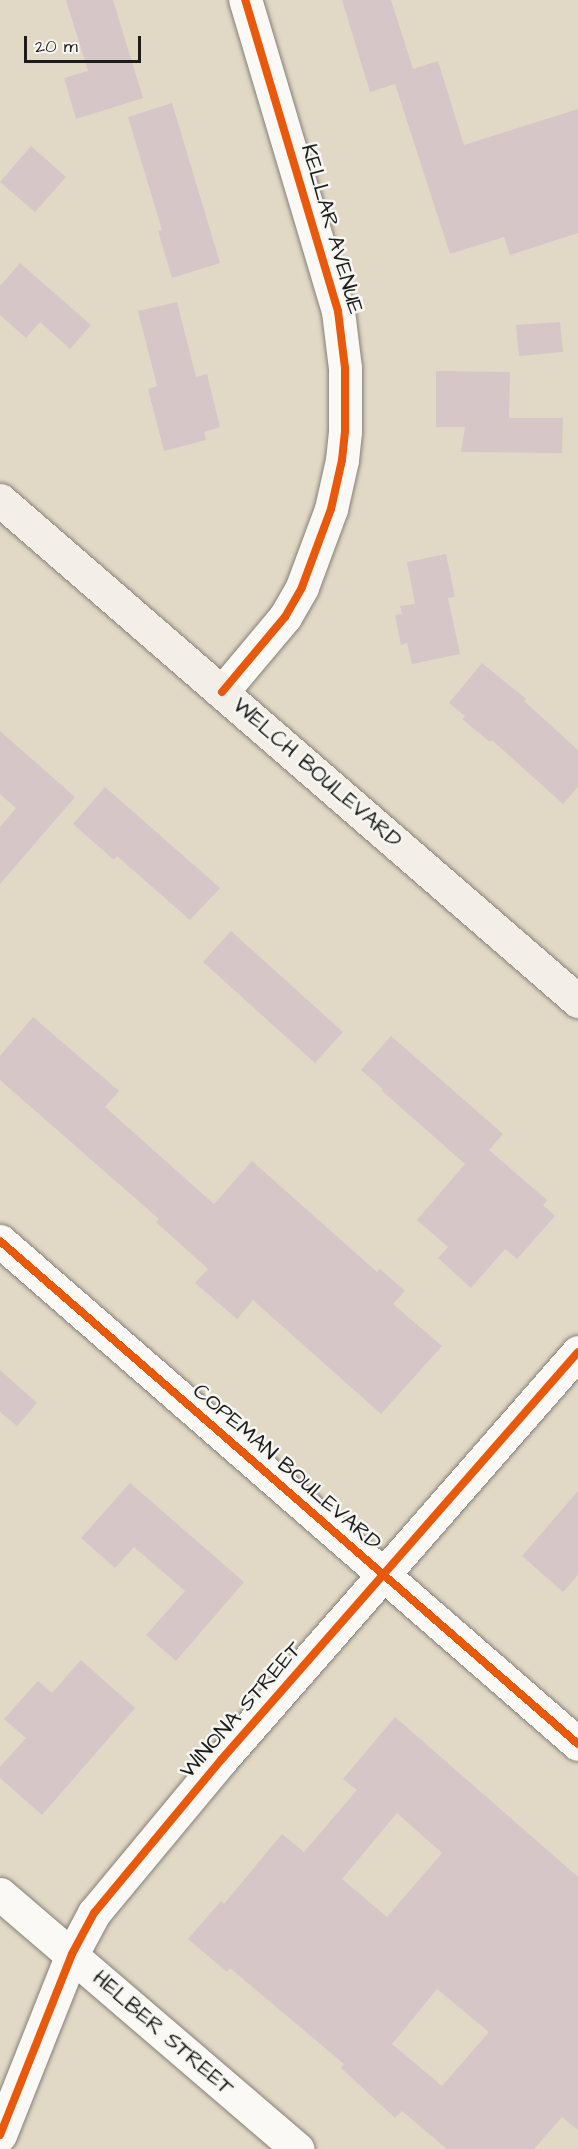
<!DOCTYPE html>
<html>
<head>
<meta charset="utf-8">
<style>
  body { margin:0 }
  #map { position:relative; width:578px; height:2149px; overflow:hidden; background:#e2d8c6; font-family:"Architects Daughter",sans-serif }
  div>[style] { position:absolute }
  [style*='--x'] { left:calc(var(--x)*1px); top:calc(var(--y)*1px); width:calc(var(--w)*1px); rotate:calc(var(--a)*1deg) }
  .building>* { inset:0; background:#d6c6c8 }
  .roads { filter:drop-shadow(0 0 2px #858077) drop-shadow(0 0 2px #858077) }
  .minor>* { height:33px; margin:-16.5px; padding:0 16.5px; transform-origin:16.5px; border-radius:16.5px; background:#fbf9f6 }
  .secondary>* { height:33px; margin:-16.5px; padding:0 16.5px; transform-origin:16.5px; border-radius:16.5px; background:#f3efe8 }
  .cycleway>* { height:8px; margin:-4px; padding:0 4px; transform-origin:4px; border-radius:4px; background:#e8590c }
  span { translate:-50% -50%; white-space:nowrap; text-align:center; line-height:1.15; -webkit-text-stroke:5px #f6f6f2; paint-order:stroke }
  .street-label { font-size:22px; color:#1c1c1c }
  .scale { position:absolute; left:24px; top:36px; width:117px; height:27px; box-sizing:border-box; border:3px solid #1c1c1c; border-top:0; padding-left:8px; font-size:18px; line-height:21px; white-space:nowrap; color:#1c1c1c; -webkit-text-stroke:4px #f6f6f2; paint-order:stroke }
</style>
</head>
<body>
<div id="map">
  <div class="building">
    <i style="clip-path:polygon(66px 0,113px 0,143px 98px,76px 119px,64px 78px,88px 71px)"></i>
    <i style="clip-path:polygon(342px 0,391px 0,413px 69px,438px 61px,464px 145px,578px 109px,578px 233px,510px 255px,504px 237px,450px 254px,395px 84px,370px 92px)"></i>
    <i style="clip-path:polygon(172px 103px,220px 263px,172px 278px,158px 231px,162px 230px,128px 117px)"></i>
    <i style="clip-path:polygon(31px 146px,66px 177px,35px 212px,0 182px)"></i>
    <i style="clip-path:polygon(20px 263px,91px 325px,70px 349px,40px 322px,26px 338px,0 315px,0 286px)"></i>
    <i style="clip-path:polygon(177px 302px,196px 377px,207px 374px,220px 427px,204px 432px,206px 440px,164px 451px,148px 389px,157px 386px,138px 311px)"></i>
    <i style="clip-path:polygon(560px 322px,563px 352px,519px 356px,516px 325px)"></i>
    <i style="clip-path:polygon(436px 371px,510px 372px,509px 418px,563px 418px,562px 453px,461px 452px,465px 427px,436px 427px)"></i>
    <i style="clip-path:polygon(446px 554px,455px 597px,448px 598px,460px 654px,412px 664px,407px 643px,401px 645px,395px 615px,402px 614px,400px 606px,415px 604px,407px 562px)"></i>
    <i style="clip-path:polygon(482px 663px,526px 699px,524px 701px,578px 750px,578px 787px,563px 804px,492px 740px,490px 742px,462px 719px,465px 716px,449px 703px)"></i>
    <i style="clip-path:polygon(0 731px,75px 797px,0 884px,0 827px,16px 808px,0 794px)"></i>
    <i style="clip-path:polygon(105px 787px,220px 888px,190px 920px,117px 856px,114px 860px,73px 824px)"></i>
    <i style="clip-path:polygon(231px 931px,343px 1032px,315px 1063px,203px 962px)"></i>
    <i style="clip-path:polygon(33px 1017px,119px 1091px,105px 1107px,214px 1204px,252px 1161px,377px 1272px,380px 1269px,405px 1291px,393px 1304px,442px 1346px,381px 1414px,253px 1300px,237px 1319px,195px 1283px,208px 1269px,156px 1222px,159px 1219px,0 1080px,0 1056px)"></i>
    <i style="clip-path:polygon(391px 1036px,503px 1134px,489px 1150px,547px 1200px,543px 1205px,555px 1216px,517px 1259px,505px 1249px,471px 1288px,438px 1258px,448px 1247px,417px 1220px,465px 1164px,381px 1090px,383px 1089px,361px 1070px)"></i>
    <i style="clip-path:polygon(0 1370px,37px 1403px,17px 1426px,0 1412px)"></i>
    <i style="clip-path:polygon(130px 1483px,244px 1582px,176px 1661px,146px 1635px,185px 1591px,134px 1547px,115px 1568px,81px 1538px)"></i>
    <i style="clip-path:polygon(578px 1491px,578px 1575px,563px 1592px,522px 1556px)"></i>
    <i style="clip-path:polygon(81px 1660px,135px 1708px,42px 1815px,0 1778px,0 1767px,26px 1738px,4px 1719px,38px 1681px,52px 1693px)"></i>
    <i style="clip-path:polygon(evenodd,395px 1717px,578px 1877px,578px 2130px,562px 2117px,534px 2149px,447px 2149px,402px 2111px,395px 2118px,341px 2068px,344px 2064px,230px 1968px,227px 1972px,188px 1939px,221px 1901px,224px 1904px,282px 1834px,304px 1852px,357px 1790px,343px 1779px,395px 1717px,397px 1813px,442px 1853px,387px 1917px,342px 1879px,397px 1813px,395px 1717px,437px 1989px,489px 2032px,442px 2086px,392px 2044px,437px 1989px)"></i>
  </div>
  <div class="roads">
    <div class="minor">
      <i style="--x:222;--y:692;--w:98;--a:-50"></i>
      <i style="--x:285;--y:617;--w:34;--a:-60"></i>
      <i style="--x:302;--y:587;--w:83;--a:-69.6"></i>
      <i style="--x:331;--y:509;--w:50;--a:-77.3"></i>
      <i style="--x:342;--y:460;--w:29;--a:-84"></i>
      <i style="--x:345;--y:431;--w:63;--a:-90"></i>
      <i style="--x:345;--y:368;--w:57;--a:-97"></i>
      <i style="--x:338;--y:311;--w:325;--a:-106.6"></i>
      <i style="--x:0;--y:1241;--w:766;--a:41.03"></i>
      <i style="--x:0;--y:1894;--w:392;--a:40.6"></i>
      <i style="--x:0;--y:2135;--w:195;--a:-68.3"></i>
      <i style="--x:72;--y:1954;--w:47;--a:-61.8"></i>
      <i style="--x:94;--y:1913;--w:199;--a:-50.3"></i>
      <i style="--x:221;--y:1760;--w:542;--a:-48.81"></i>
    </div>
    <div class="secondary">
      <i style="--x:0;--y:500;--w:765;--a:40.92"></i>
    </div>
  </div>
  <div class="cycleway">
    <i style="--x:222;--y:692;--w:98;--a:-50"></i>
    <i style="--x:285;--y:617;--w:34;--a:-60"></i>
    <i style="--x:302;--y:587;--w:83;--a:-69.6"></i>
    <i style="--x:331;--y:509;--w:50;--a:-77.3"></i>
    <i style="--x:342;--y:460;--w:29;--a:-84"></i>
    <i style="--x:345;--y:431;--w:63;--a:-90"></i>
    <i style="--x:345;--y:368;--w:57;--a:-97"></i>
    <i style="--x:338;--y:311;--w:325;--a:-106.6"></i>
    <i style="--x:0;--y:1241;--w:766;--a:41.03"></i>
    <i style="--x:0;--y:2135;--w:195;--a:-68.3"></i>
    <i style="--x:72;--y:1954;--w:47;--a:-61.8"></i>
    <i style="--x:94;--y:1913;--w:199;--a:-50.3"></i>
    <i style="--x:221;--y:1760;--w:542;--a:-48.81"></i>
  </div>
  <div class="street-label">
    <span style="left:332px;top:229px;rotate:74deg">KELLAR AVENUE</span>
    <span style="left:317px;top:773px;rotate:41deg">WELCH BOULEVARD</span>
    <span style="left:287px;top:1467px;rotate:41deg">COPEMAN BOULEVARD</span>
    <span style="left:241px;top:1710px;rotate:-49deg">WINONA STREET</span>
    <span style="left:163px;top:2033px;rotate:41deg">HELBER STREET</span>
  </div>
  <div class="scale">20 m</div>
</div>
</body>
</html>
